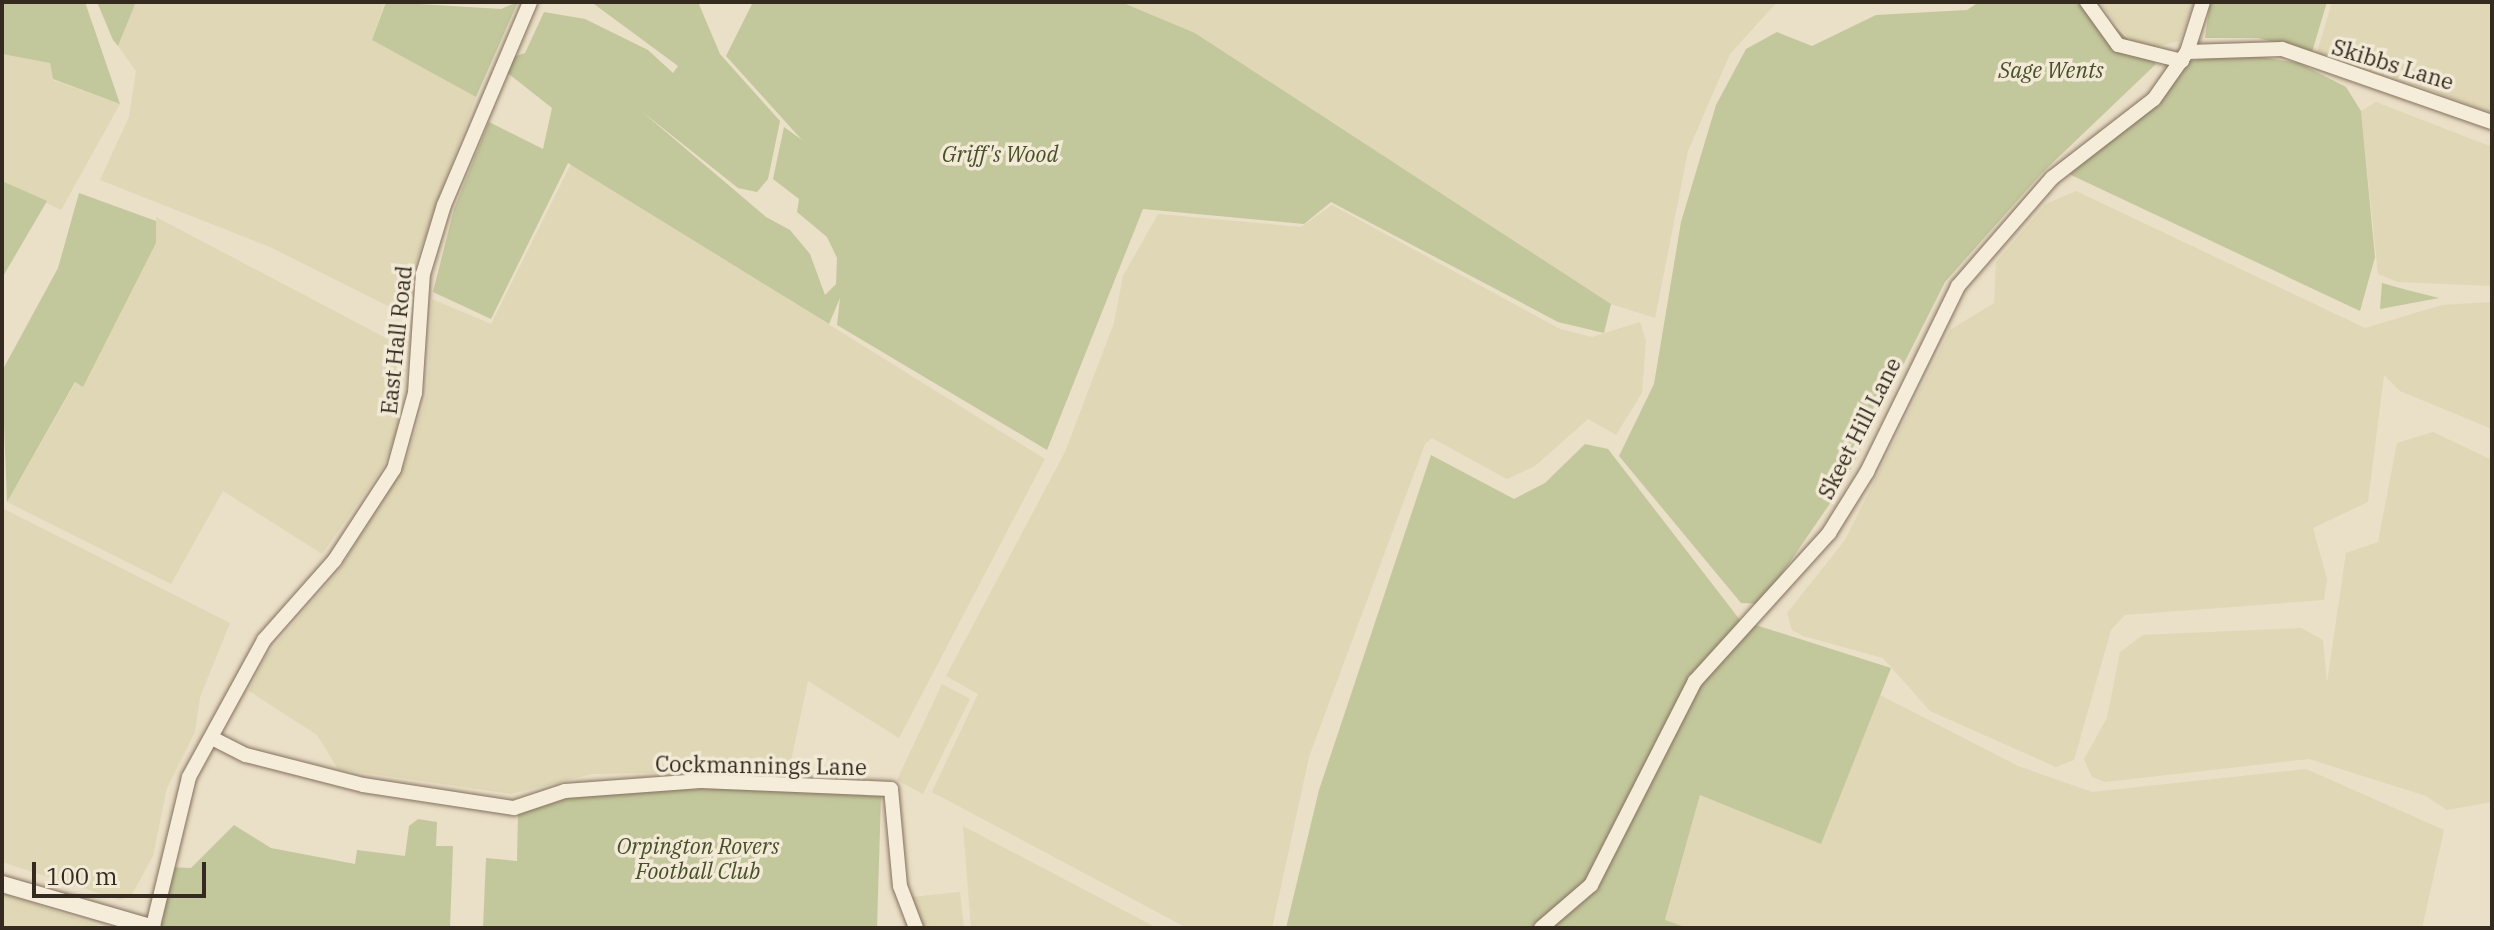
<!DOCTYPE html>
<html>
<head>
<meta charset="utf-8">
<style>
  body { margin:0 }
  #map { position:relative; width:2494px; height:930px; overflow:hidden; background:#eadfc7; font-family:"IBM Plex Serif",serif }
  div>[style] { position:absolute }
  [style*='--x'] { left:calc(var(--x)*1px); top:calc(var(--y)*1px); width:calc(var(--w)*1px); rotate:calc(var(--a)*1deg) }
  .farmland>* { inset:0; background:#dfd7b5 }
  .green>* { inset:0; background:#c3c79c }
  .roads { filter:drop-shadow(0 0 2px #84715e) drop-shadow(0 0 2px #84715e) }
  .minor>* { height:14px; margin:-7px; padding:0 7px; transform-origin:7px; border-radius:7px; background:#f5edd9 }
  .tertiary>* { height:16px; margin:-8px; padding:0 8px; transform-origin:8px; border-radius:8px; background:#f5edd9 }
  span { translate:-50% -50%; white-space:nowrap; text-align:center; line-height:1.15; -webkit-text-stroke:7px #f2e9d6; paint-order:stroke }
  .street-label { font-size:22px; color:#352a20 }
  .park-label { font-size:22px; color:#475029; font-style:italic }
  .frame { position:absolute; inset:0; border:4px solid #352a20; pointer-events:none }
  .scale { position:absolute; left:32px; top:862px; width:174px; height:36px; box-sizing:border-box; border:4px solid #352a20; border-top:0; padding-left:10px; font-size:24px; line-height:28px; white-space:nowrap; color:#352a20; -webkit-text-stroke:6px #f2e9d6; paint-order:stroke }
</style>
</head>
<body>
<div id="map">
  <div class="farmland">
    <i style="clip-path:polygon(136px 2px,385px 2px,372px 40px,476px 97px,398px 311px,270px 247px,100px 180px,129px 117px,136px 71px,118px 46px)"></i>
    <i style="clip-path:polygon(1121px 2px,1777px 2px,1730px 54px,1688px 151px,1655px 318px,1611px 304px,1195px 33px)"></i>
    <i style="clip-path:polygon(2099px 2px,2195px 2px,2179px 41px,2151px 48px,2130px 40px)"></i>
    <i style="clip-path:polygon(2332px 2px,2492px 2px,2492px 113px,2374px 70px,2337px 68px,2317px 53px)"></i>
    <i style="clip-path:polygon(2px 54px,50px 63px,53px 80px,120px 104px,61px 210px,2px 181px)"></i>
    <i style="clip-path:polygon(2376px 102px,2492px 147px,2492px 286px,2398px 282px,2378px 274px,2361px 111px)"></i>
    <i style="clip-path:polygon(571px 164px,1045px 459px,899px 738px,808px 681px,789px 770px,592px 774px,511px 794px,338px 769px,317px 735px,249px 691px,266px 656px,340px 569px,405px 464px,427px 394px,432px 299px,491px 324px)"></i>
    <i style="clip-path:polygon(2076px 191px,2365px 328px,2442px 305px,2492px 302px,2492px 429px,2400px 391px,2384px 375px,2368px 502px,2313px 528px,2327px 579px,2324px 600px,2125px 615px,2111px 630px,2074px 760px,2056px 767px,1930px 711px,1883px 658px,1803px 636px,1792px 630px,1787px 613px,1845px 540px,1950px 330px,1994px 303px,1996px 262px,2046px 204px)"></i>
    <i style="clip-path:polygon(1332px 205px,1560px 329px,1592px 337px,1640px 322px,1646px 341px,1642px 393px,1616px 435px,1588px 419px,1535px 466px,1507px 479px,1432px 438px,1425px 444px,1309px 757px,1272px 928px,1187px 928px,932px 792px,978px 694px,946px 676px,1065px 452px,1114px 323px,1123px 276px,1158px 214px,1301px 227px)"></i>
    <i style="clip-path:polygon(156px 217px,401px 346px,401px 423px,383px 467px,322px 554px,223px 491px,171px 584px,7px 502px,76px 382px,83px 386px,156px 243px)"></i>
    <i style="clip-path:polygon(2433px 432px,2492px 460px,2492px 802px,2447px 810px,2426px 796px,2309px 759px,2105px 782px,2092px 777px,2084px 759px,2107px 718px,2120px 652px,2143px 635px,2301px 628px,2323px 640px,2327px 683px,2346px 553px,2378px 542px,2397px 443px)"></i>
    <i style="clip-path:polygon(2px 508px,230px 623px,200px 697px,195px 732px,167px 788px,153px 856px,131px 896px,120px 900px,2px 862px)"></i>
    <i style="clip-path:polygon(942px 684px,970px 699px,923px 794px,897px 780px)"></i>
    <i style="clip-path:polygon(1880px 695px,2018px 766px,2092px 792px,2306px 769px,2444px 830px,2422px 928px,1688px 928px,1665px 921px,1700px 795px,1821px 843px)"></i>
    <i style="clip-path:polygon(963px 826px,1157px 928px,971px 928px)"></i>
    <i style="clip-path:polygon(960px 892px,964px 928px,921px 928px,911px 897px)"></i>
    <i style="clip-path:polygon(2px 893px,105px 928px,2px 928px)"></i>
  </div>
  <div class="green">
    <i style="clip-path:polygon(2px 2px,85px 2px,120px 104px,53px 79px,50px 63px,2px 54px)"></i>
    <i style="clip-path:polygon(97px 2px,136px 2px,118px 46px,113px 40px)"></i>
    <i style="clip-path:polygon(386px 2px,501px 9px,518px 2px,476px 97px,372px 40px)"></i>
    <i style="clip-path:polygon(698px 2px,720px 54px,780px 121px,768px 179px,757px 192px,738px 188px,640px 110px,766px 217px,790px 230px,810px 254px,825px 295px,836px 284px,837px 258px,827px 237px,797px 212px,799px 199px,773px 179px,784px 127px,802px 140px,726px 56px,753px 2px,1121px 2px,1195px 33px,1611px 304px,1604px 333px,1558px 322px,1331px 202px,1304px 224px,1143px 209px,1047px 450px,837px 325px,840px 298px,829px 324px,568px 163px,491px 319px,433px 292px,454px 209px,489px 122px,543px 149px,552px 108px,505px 71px,510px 58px,525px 53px,544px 12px,585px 19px,648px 50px,673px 73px,678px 66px,594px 4px)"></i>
    <i style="clip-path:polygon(1979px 2px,2087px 2px,2156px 64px,2042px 173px,1945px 282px,1842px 486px,1761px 604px,1741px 603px,1619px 456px,1654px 384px,1681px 222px,1716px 105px,1746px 49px,1777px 32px,1812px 46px,1876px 15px,1967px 10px)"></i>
    <i style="clip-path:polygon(2210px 2px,2327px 2px,2312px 52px,2258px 38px,2205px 38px)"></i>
    <i style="clip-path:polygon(2233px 53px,2299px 63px,2346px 87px,2361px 111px,2375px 257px,2360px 311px,2069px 174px,2191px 61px)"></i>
    <i style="clip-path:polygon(2px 181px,47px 201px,2px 278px)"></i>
    <i style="clip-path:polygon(79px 193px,156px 221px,156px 243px,83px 387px,75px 382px,7px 502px,2px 371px,58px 268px)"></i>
    <i style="clip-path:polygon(2382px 283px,2407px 290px,2439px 298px,2380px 309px)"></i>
    <i style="clip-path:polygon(1585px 444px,1608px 449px,1740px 620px,1891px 668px,1821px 844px,1700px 795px,1665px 920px,1688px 928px,1286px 928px,1319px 790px,1431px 455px,1514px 499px,1545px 483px)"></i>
    <i style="clip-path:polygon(695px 787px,881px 795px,877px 928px,483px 928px,486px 858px,517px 861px,518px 814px,591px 791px)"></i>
    <i style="clip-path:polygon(418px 819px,437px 822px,436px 846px,453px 846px,450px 928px,159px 928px,170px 867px,191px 868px,234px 825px,271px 848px,355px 864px,357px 850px,405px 856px,409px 826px)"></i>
  </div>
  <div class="roads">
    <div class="minor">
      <i style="--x:2087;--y:2;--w:53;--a:54.2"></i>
      <i style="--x:2118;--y:45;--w:66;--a:14"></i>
      <i style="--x:2187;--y:52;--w:95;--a:-1.8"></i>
      <i style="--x:2282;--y:49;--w:222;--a:19.2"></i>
      <i style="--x:212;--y:738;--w:38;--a:27"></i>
      <i style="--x:246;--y:755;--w:121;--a:14.4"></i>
      <i style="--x:363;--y:785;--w:153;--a:8.7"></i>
      <i style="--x:514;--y:808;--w:54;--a:-18.4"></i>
      <i style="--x:565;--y:791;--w:136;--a:-4.2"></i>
      <i style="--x:701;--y:781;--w:190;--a:2.4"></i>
      <i style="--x:891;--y:789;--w:97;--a:84.7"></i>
      <i style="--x:900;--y:886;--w:45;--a:69.1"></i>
      <i style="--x:153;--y:926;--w:153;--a:-76.4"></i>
      <i style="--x:189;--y:777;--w:156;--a:-61.3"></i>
      <i style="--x:264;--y:640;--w:106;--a:-48.5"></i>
      <i style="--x:334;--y:561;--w:110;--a:-56.9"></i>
      <i style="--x:394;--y:469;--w:79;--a:-74.6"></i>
      <i style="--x:415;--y:393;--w:119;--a:-86.2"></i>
      <i style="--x:423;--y:274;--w:72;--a:-73.1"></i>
      <i style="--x:444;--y:205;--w:220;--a:-67"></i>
      <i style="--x:1541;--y:928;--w:66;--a:-40.7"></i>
      <i style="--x:1591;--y:885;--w:229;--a:-63"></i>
      <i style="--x:1695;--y:681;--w:200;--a:-47.8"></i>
      <i style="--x:1829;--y:533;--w:72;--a:-58.1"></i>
      <i style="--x:1867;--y:472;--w:207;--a:-63.9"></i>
      <i style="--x:1958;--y:286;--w:143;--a:-49"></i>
      <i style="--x:2052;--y:178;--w:129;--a:-37.8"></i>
      <i style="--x:2154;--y:99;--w:57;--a:-54.9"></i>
      <i style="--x:2187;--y:52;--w:52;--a:-72.3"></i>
    </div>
    <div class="tertiary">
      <i style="--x:2;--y:884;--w:157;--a:16.2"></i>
    </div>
  </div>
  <div class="street-label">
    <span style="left:2393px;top:64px;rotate:17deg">Skibbs Lane</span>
    <span style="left:396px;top:340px;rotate:-84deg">East Hall Road</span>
    <span style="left:1859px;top:428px;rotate:-63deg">Skeet Hill Lane</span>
    <span style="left:761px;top:765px;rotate:1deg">Cockmannings Lane</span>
  </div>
  <div class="park-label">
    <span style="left:2051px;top:70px">Sage Wents</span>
    <span style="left:1000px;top:154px">Griff's Wood</span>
    <span style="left:698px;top:858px">Orpington Rovers<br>Football Club</span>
  </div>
  <div class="frame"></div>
  <div class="scale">100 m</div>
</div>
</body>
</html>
